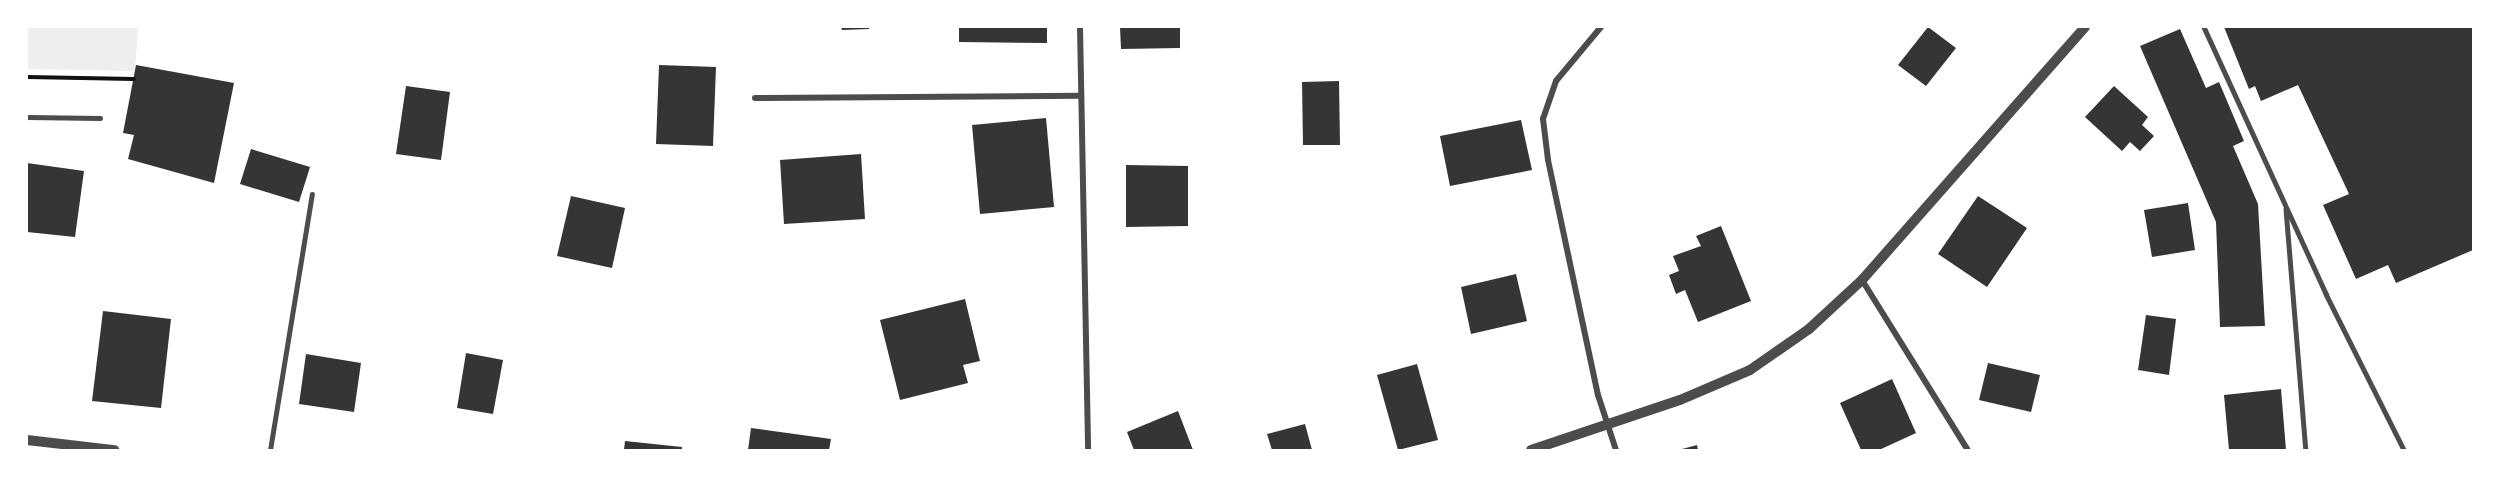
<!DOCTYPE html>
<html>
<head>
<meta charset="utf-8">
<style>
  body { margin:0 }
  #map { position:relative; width:2500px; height:477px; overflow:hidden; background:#fff; font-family:"PT Sans",sans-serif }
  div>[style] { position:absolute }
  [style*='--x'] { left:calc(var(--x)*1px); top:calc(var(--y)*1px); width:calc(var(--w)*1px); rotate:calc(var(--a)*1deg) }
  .green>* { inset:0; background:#eee }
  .building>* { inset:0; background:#353535 }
  .path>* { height:4px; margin:-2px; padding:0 2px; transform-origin:2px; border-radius:2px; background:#111 }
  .service>* { height:4.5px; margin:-2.25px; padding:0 2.25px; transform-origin:2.25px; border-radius:2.25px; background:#4c4c4c }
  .minor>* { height:6px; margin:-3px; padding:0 3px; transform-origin:3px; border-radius:3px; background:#4c4c4c }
  .tertiary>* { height:10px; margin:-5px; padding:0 5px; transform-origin:5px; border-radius:5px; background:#4c4c4c }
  span { translate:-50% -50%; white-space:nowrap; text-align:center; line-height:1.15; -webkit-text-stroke:5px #fff; paint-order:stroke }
  .frame { position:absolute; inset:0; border:28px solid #fff; pointer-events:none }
</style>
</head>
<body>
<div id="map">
  <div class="green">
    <i style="clip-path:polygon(27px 27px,138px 27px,135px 71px,27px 69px)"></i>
  </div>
  <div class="building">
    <i style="clip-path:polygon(841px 27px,869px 27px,869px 29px,842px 30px)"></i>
    <i style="clip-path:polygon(959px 27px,1047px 27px,1047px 43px,959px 42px)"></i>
    <i style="clip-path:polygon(1120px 27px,1180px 27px,1180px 48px,1121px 49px)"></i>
    <i style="clip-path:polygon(1928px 27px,1956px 48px,1926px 86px,1898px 65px)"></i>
    <i style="clip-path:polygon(2224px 27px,2473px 27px,2473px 250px,2396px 283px,2388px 265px,2356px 279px,2323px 205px,2349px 194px,2298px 85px,2261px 101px,2255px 86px,2249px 89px)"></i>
    <i style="clip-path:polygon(2180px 29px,2206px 88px,2219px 82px,2244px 141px,2233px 146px,2258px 204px,2265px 326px,2220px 327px,2216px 222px,2140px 46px)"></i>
    <i style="clip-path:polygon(136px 65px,234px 83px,214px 183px,128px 159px,134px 135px,123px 133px)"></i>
    <i style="clip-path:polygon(659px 65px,716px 67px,713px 146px,656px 144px)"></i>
    <i style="clip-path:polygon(1339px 81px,1340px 145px,1303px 145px,1302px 82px)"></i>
    <i style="clip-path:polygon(406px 86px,450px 92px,441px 160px,396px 154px)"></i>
    <i style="clip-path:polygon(2114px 86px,2148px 117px,2142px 125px,2154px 136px,2140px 151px,2130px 142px,2122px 151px,2085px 117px)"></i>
    <i style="clip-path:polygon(1046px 118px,1054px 207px,980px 214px,972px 125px)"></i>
    <i style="clip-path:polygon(1521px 120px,1532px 170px,1450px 186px,1440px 136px)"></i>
    <i style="clip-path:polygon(251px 149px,310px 167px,299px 202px,240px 184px)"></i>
    <i style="clip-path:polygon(861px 154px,865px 219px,784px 224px,780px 160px)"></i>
    <i style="clip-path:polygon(27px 163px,84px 171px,75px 237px,27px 232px)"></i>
    <i style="clip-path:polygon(1126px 165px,1188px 166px,1188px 226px,1126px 227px)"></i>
    <i style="clip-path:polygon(571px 196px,625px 208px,612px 268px,557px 256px)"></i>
    <i style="clip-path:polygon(1978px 196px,2027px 228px,1987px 287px,1938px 254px)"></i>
    <i style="clip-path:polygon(2188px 203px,2195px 250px,2152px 257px,2144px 210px)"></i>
    <i style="clip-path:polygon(1721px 226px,1751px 301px,1698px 322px,1685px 290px,1676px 294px,1669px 275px,1679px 271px,1673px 256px,1701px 246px,1696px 236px)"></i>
    <i style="clip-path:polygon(1516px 274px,1527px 321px,1471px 334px,1461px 287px)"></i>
    <i style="clip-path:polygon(965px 299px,980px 361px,963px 365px,968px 383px,900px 400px,880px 320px)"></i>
    <i style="clip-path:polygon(103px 311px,171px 319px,161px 408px,92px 401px)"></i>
    <i style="clip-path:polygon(2146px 315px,2176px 319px,2169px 375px,2138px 370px)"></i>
    <i style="clip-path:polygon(466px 353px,503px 360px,493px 414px,457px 408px)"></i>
    <i style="clip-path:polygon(306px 354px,361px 363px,354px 412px,299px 404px)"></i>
    <i style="clip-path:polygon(1988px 363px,2040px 375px,2031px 412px,1979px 400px)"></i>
    <i style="clip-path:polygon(1417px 364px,1438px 440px,1398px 450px,1377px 375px)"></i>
    <i style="clip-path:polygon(1892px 379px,1916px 433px,1879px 450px,1861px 450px,1840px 403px)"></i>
    <i style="clip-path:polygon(2281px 389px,2286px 450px,2229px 450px,2224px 395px)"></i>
    <i style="clip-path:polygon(1178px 411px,1193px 450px,1134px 450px,1127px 432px)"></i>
    <i style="clip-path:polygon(1305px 424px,1312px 450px,1272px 450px,1267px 434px)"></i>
    <i style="clip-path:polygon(751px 428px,831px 439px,829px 450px,748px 450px)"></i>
    <i style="clip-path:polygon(625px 441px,682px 447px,682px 450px,624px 450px)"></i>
    <i style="clip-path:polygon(1697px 445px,1698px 450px,1682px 450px,1682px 449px)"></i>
  </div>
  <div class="path">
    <i style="--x:27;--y:77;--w:107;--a:1.1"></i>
  </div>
  <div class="service">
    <i style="--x:2204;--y:27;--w:294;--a:65.4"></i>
    <i style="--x:2326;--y:294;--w:174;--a:63.4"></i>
    <i style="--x:27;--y:117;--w:73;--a:0.8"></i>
    <i style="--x:2286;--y:209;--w:242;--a:85.3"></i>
    <i style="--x:270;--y:450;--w:259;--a:-80.7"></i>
  </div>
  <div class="minor">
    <i style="--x:1080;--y:27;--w:423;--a:88.9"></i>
    <i style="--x:1601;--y:27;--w:70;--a:129.8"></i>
    <i style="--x:1556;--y:81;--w:40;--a:108.9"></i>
    <i style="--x:1543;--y:119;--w:41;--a:83"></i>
    <i style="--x:1548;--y:160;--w:240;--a:78"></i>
    <i style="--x:1598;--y:395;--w:58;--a:71.9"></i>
    <i style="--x:755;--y:98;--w:326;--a:-0.4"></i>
    <i style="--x:1862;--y:280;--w:200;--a:58.1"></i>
  </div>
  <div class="tertiary">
    <i style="--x:27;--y:440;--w:88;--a:6.6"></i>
    <i style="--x:1531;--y:450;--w:157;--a:-18.6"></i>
    <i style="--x:1680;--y:400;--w:76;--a:-23.2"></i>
    <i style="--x:1750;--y:370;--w:72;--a:-34.8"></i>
    <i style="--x:1809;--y:329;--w:72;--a:-42.8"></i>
    <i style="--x:1862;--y:280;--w:337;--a:-48.6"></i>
  </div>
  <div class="frame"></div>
</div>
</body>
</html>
